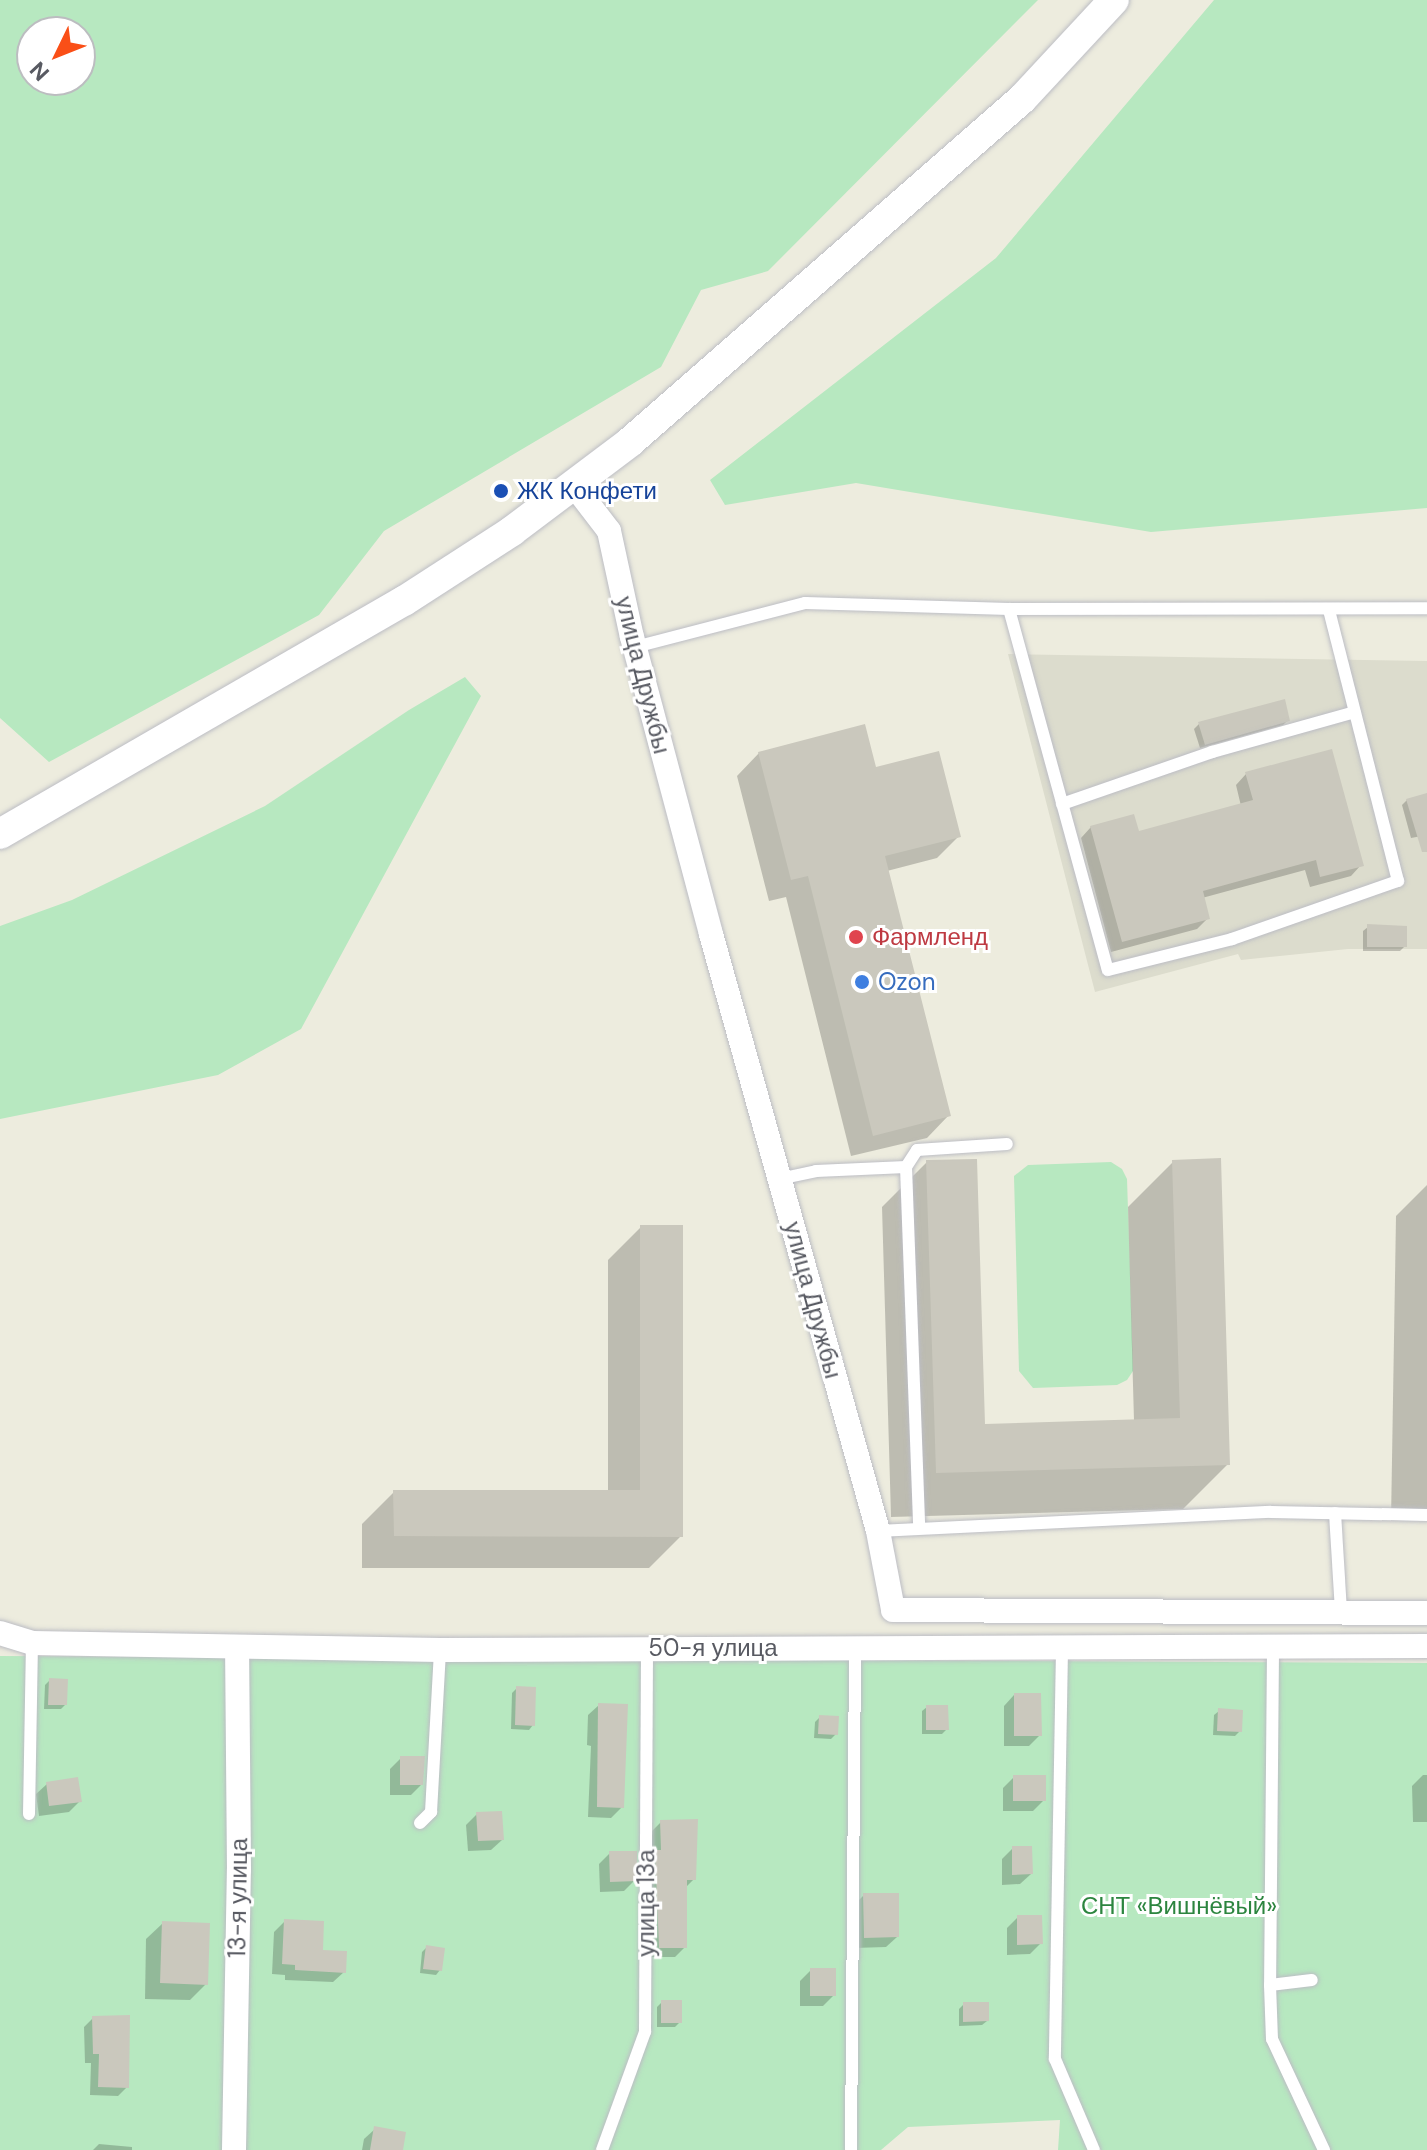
<!DOCTYPE html>
<html>
<head>
<meta charset="utf-8">
<style>
  body { margin:0 }
  #map { position:relative; width:1427px; height:2150px; overflow:hidden; background:#edecde; font-family:"DM Sans",sans-serif }
  div>[style] { position:absolute }
  [style*='--x'] { left:calc(var(--x)*1px); top:calc(var(--y)*1px); width:calc(var(--w)*1px); rotate:calc(var(--a)*1deg) }
  .education>* { inset:0; background:#dcdccd }
  .green>* { inset:0; background:#b7e8c0 }
  .shadow>* { inset:0; background:#0003 }
  .building>* { inset:0; background:#cac8bd }
  .roads { filter:drop-shadow(0 0 2px #bcbdc4) drop-shadow(0 0 2px #bcbdc4) }
  .service>* { height:12px; margin:-6px; padding:0 6px; transform-origin:6px; border-radius:6px; background:#fff }
  .minor>* { height:24px; margin:-12px; padding:0 12px; transform-origin:12px; border-radius:12px; background:#fff }
  .tertiary>* { height:30px; margin:-15px; padding:0 15px; transform-origin:15px; border-radius:15px; background:#fff }
  .dots>* { width:22px; height:22px; translate:-50% -50%; box-sizing:border-box; border:4px solid #fff; border-radius:50% }
  span { translate:-50% -50%; white-space:nowrap; text-align:center; line-height:1.15; -webkit-text-stroke:6px #fff; paint-order:stroke }
  .transit-label { font-size:24px; color:#164399 }
  .left { translate:0 -50%; text-align:left }
  .street-label { font-size:24px; color:#585a62 }
  .health-label { font-size:24px; color:#be3a42 }
  .shop-label { font-size:24px; color:#366cbe }
  .park-label { font-size:24px; color:#2c853f }
  .north { position:absolute; left:16px; top:16px; width:80px; height:80px; box-sizing:border-box; background:#fff; border:2px solid #bcbdc0; border-radius:50%; rotate:227deg; font-size:22px; font-weight:700; line-height:32px; text-align:center; color:#585a62 }
  .north::after { content:''; display:block; margin:auto; width:28px; height:36px; background:#fa4f17; clip-path:polygon(50% 0,100% 100%,50% 72%,0 100%) }
</style>
</head>
<body>
<div id="map">
  <div class="education">
    <i style="clip-path:polygon(1008px 654px,1427px 661px,1427px 949px,1348px 949px,1241px 960px,1238px 954px,1095px 992px)"></i>
  </div>
  <div class="green">
    <i style="clip-path:polygon(evenodd,0 0,1038px 0,768px 271px,701px 290px,661px 367px,384px 531px,319px 615px,49px 762px,0 718px,0 0,32px 32px,80px 32px,80px 80px,32px 80px,32px 32px)"></i>
    <i style="clip-path:polygon(1214px 0,1427px 0,1427px 508px,1151px 532px,856px 483px,725px 505px,710px 480px,996px 258px)"></i>
    <i style="clip-path:polygon(465px 677px,481px 696px,301px 1029px,218px 1075px,0 1119px,0 926px,72px 900px,265px 806px,409px 710px)"></i>
    <i style="clip-path:polygon(1111px 1162px,1122px 1169px,1127px 1179px,1133px 1371px,1127px 1380px,1117px 1385px,1033px 1388px,1019px 1371px,1014px 1176px,1028px 1165px)"></i>
    <i style="clip-path:polygon(0 1656px,1427px 1663px,1427px 2150px,1058px 2150px,1060px 2120px,908px 2127px,881px 2150px,0 2150px)"></i>
  </div>
  <div class="shadow">
    <i style="clip-path:polygon(1288px 720px,1283px 725px,1200px 748px,1194px 729px,1199px 724px)"></i>
    <i style="clip-path:polygon(759px 753px,874px 770px,959px 836px,937px 858px,887px 871px,949px 1115px,927px 1138px,851px 1156px,786px 897px,769px 901px,737px 776px)"></i>
    <i style="clip-path:polygon(1246px 774px,1361px 865px,1351px 876px,1310px 887px,1305px 870px,1202px 898px,1208px 918px,1197px 929px,1111px 952px,1081px 838px,1091px 827px,1138px 833px,1241px 806px,1236px 785px)"></i>
    <i style="clip-path:polygon(1427px 798px,1427px 835px,1411px 838px,1402px 805px,1407px 800px)"></i>
    <i style="clip-path:polygon(1368px 927px,1405px 946px,1400px 951px,1363px 951px,1363px 931px)"></i>
    <i style="clip-path:polygon(927px 1162px,983px 1426px,1134px 1421px,1128px 1207px,1173px 1162px,1228px 1464px,1183px 1509px,891px 1517px,882px 1207px)"></i>
    <i style="clip-path:polygon(1427px 1185px,1427px 1521px,1391px 1521px,1396px 1216px)"></i>
    <i style="clip-path:polygon(641px 1227px,681px 1536px,649px 1568px,362px 1568px,362px 1524px,394px 1492px,608px 1492px,608px 1260px)"></i>
    <i style="clip-path:polygon(50px 1680px,65px 1705px,61px 1709px,44px 1709px,45px 1685px)"></i>
    <i style="clip-path:polygon(517px 1688px,533px 1725px,529px 1730px,511px 1729px,512px 1693px)"></i>
    <i style="clip-path:polygon(1014px 1695px,1040px 1735px,1029px 1746px,1004px 1746px,1004px 1706px)"></i>
    <i style="clip-path:polygon(599px 1705px,622px 1807px,611px 1818px,588px 1817px,591px 1746px,587px 1745px,588px 1715px)"></i>
    <i style="clip-path:polygon(927px 1707px,947px 1729px,942px 1734px,922px 1734px,922px 1711px)"></i>
    <i style="clip-path:polygon(1219px 1711px,1240px 1731px,1235px 1736px,1213px 1735px,1214px 1715px)"></i>
    <i style="clip-path:polygon(820px 1717px,836px 1734px,831px 1739px,814px 1738px,815px 1722px)"></i>
    <i style="clip-path:polygon(401px 1758px,422px 1784px,411px 1795px,390px 1795px,390px 1769px)"></i>
    <i style="clip-path:polygon(1423px 1775px,1427px 1775px,1427px 1822px,1413px 1822px,1412px 1786px)"></i>
    <i style="clip-path:polygon(1014px 1777px,1044px 1800px,1033px 1811px,1003px 1811px,1003px 1788px)"></i>
    <i style="clip-path:polygon(47px 1784px,80px 1801px,69px 1812px,39px 1816px,36px 1794px)"></i>
    <i style="clip-path:polygon(477px 1814px,502px 1840px,491px 1850px,468px 1851px,466px 1825px)"></i>
    <i style="clip-path:polygon(661px 1822px,694px 1879px,685px 1888px,685px 1947px,675px 1957px,652px 1957px,651px 1832px)"></i>
    <i style="clip-path:polygon(1013px 1848px,1031px 1874px,1020px 1884px,1002px 1885px,1002px 1859px)"></i>
    <i style="clip-path:polygon(610px 1853px,635px 1880px,624px 1891px,600px 1892px,599px 1864px)"></i>
    <i style="clip-path:polygon(864px 1895px,897px 1937px,886px 1947px,854px 1948px,853px 1906px)"></i>
    <i style="clip-path:polygon(1018px 1917px,1041px 1943px,1030px 1954px,1007px 1955px,1007px 1928px)"></i>
    <i style="clip-path:polygon(285px 1921px,344px 1972px,333px 1982px,285px 1980px,285px 1975px,272px 1974px,274px 1932px)"></i>
    <i style="clip-path:polygon(163px 1923px,206px 1984px,190px 2000px,145px 1999px,146px 1939px)"></i>
    <i style="clip-path:polygon(427px 1947px,440px 1970px,436px 1975px,420px 1973px,422px 1952px)"></i>
    <i style="clip-path:polygon(811px 1970px,834px 1995px,823px 2006px,800px 2006px,800px 1981px)"></i>
    <i style="clip-path:polygon(662px 2002px,680px 2022px,675px 2027px,657px 2027px,657px 2007px)"></i>
    <i style="clip-path:polygon(964px 2004px,987px 2021px,982px 2025px,959px 2026px,959px 2009px)"></i>
    <i style="clip-path:polygon(93px 2018px,127px 2087px,118px 2096px,90px 2095px,91px 2063px,85px 2063px,84px 2027px)"></i>
    <i style="clip-path:polygon(375px 2129px,401px 2150px,362px 2150px,364px 2139px)"></i>
    <i style="clip-path:polygon(99px 2144px,132px 2147px,132px 2150px,93px 2150px)"></i>
  </div>
  <div class="building">
    <i style="clip-path:polygon(1285px 699px,1290px 721px,1205px 745px,1198px 722px)"></i>
    <i style="clip-path:polygon(865px 724px,876px 767px,939px 751px,961px 837px,885px 856px,951px 1116px,873px 1136px,808px 876px,791px 880px,758px 752px)"></i>
    <i style="clip-path:polygon(1332px 749px,1364px 866px,1320px 877px,1316px 860px,1203px 891px,1210px 919px,1122px 942px,1090px 826px,1134px 814px,1139px 831px,1253px 800px,1245px 772px)"></i>
    <i style="clip-path:polygon(1427px 793px,1427px 852px,1422px 852px,1406px 799px)"></i>
    <i style="clip-path:polygon(1367px 924px,1407px 926px,1407px 947px,1367px 947px)"></i>
    <i style="clip-path:polygon(1221px 1158px,1230px 1465px,936px 1473px,926px 1160px,977px 1159px,985px 1424px,1180px 1418px,1172px 1160px)"></i>
    <i style="clip-path:polygon(640px 1225px,683px 1225px,683px 1537px,394px 1536px,393px 1490px,640px 1490px)"></i>
    <i style="clip-path:polygon(49px 1678px,68px 1679px,67px 1705px,48px 1705px)"></i>
    <i style="clip-path:polygon(516px 1686px,536px 1687px,535px 1726px,515px 1725px)"></i>
    <i style="clip-path:polygon(1014px 1693px,1041px 1693px,1042px 1736px,1014px 1736px)"></i>
    <i style="clip-path:polygon(598px 1703px,628px 1704px,624px 1808px,597px 1807px)"></i>
    <i style="clip-path:polygon(926px 1705px,948px 1705px,949px 1730px,926px 1730px)"></i>
    <i style="clip-path:polygon(1218px 1708px,1243px 1710px,1242px 1732px,1217px 1731px)"></i>
    <i style="clip-path:polygon(819px 1715px,839px 1716px,838px 1735px,818px 1734px)"></i>
    <i style="clip-path:polygon(400px 1756px,425px 1756px,423px 1785px,400px 1785px)"></i>
    <i style="clip-path:polygon(1013px 1775px,1046px 1775px,1046px 1801px,1013px 1801px)"></i>
    <i style="clip-path:polygon(78px 1777px,82px 1802px,49px 1806px,46px 1782px)"></i>
    <i style="clip-path:polygon(502px 1811px,504px 1840px,478px 1841px,476px 1812px)"></i>
    <i style="clip-path:polygon(698px 1819px,696px 1880px,687px 1880px,687px 1948px,659px 1948px,655px 1850px,661px 1850px,660px 1820px)"></i>
    <i style="clip-path:polygon(1012px 1846px,1032px 1846px,1033px 1874px,1012px 1875px)"></i>
    <i style="clip-path:polygon(609px 1851px,637px 1851px,637px 1881px,610px 1882px)"></i>
    <i style="clip-path:polygon(863px 1893px,899px 1893px,899px 1937px,864px 1938px)"></i>
    <i style="clip-path:polygon(1017px 1915px,1042px 1915px,1043px 1944px,1017px 1945px)"></i>
    <i style="clip-path:polygon(284px 1919px,324px 1921px,323px 1950px,347px 1951px,346px 1973px,295px 1970px,295px 1965px,282px 1964px)"></i>
    <i style="clip-path:polygon(162px 1921px,210px 1923px,208px 1985px,160px 1983px)"></i>
    <i style="clip-path:polygon(426px 1945px,445px 1948px,442px 1971px,423px 1969px)"></i>
    <i style="clip-path:polygon(810px 1968px,836px 1968px,836px 1996px,810px 1996px)"></i>
    <i style="clip-path:polygon(661px 2000px,682px 2000px,682px 2023px,661px 2023px)"></i>
    <i style="clip-path:polygon(963px 2002px,989px 2002px,989px 2021px,963px 2022px)"></i>
    <i style="clip-path:polygon(130px 2015px,129px 2088px,98px 2087px,99px 2054px,93px 2054px,92px 2016px)"></i>
    <i style="clip-path:polygon(374px 2126px,406px 2132px,403px 2150px,370px 2150px)"></i>
  </div>
  <div class="roads">
    <div class="service">
      <i style="--x:1009;--y:609;--w:374;--a:74.7"></i>
      <i style="--x:1108;--y:970;--w:128;--a:-14"></i>
      <i style="--x:1232;--y:939;--w:176;--a:-19.3"></i>
      <i style="--x:1398;--y:881;--w:280;--a:-104.3"></i>
      <i style="--x:635;--y:647;--w:176;--a:-14.5"></i>
      <i style="--x:805;--y:603;--w:204;--a:1.7"></i>
      <i style="--x:1009;--y:609;--w:418;--a:-0.1"></i>
      <i style="--x:1062;--y:804;--w:159;--a:-19.1"></i>
      <i style="--x:1212;--y:752;--w:148;--a:-15.6"></i>
      <i style="--x:906;--y:1167;--w:360;--a:87.9"></i>
      <i style="--x:779;--y:1179;--w:38;--a:-12"></i>
      <i style="--x:816;--y:1171;--w:90;--a:-2.5"></i>
      <i style="--x:906;--y:1167;--w:20;--a:-57"></i>
      <i style="--x:917;--y:1150;--w:90;--a:-3.8"></i>
      <i style="--x:1335;--y:1513;--w:99;--a:86.5"></i>
      <i style="--x:878;--y:1531;--w:393;--a:-2.8"></i>
      <i style="--x:1271;--y:1512;--w:156;--a:1.1"></i>
      <i style="--x:1062;--y:1649;--w:410;--a:91"></i>
      <i style="--x:1055;--y:2059;--w:99;--a:66.8"></i>
      <i style="--x:1273;--y:1650;--w:335;--a:90.5"></i>
      <i style="--x:1270;--y:1985;--w:54;--a:87.9"></i>
      <i style="--x:1272;--y:2039;--w:123;--a:64.9"></i>
      <i style="--x:29;--y:1814;--w:171;--a:-89"></i>
      <i style="--x:420;--y:1823;--w:16;--a:-45"></i>
      <i style="--x:431;--y:1812;--w:162;--a:-86.8"></i>
      <i style="--x:1270;--y:1985;--w:42;--a:-6.8"></i>
      <i style="--x:602;--y:2150;--w:126;--a:-70"></i>
      <i style="--x:645;--y:2032;--w:383;--a:-89.7"></i>
      <i style="--x:851;--y:2150;--w:502;--a:-89.54"></i>
    </div>
    <div class="minor">
      <i style="--x:573;--y:484;--w:59;--a:52.5"></i>
      <i style="--x:609;--y:531;--w:108;--a:77.8"></i>
      <i style="--x:632;--y:637;--w:307;--a:75.1"></i>
      <i style="--x:711;--y:934;--w:620;--a:74.37"></i>
      <i style="--x:878;--y:1531;--w:80;--a:79.2"></i>
      <i style="--x:893;--y:1610;--w:534;--a:0.32"></i>
      <i style="--x:0;--y:1633;--w:34;--a:17"></i>
      <i style="--x:32;--y:1643;--w:408;--a:1"></i>
      <i style="--x:440;--y:1650;--w:987;--a:-0.23"></i>
      <i style="--x:234;--y:2150;--w:280;--a:-89"></i>
      <i style="--x:239;--y:1870;--w:223;--a:-90.5"></i>
    </div>
    <div class="tertiary">
      <i style="--x:0;--y:834;--w:466;--a:-30"></i>
      <i style="--x:404;--y:601;--w:129;--a:-32.9"></i>
      <i style="--x:512;--y:531;--w:148;--a:-37"></i>
      <i style="--x:630;--y:442;--w:521;--a:-41.19"></i>
      <i style="--x:1022;--y:99;--w:135;--a:-47.1"></i>
    </div>
  </div>
  <div class="dots">
    <i style="left:501px;top:491px;background:#1a4fb4"></i>
    <i style="left:856px;top:937px;background:#e0444e"></i>
    <i style="left:862px;top:982px;background:#3f7fe0"></i>
  </div>
  <div class="transit-label">
    <span class="left" style="left:517px;top:491px">ЖК Конфети</span>
  </div>
  <div class="street-label">
    <span style="left:643px;top:675px;rotate:76deg">улица Дружбы</span>
    <span style="left:813px;top:1300px;rotate:75deg">улица Дружбы</span>
    <span style="left:713px;top:1648px">50-я улица</span>
    <span style="left:238px;top:1898px;rotate:-89deg">13-я улица</span>
    <span style="left:646px;top:1903px;rotate:-90deg">улица 13а</span>
  </div>
  <div class="health-label">
    <span class="left" style="left:872px;top:937px">Фармленд</span>
  </div>
  <div class="shop-label">
    <span class="left" style="left:878px;top:982px">Ozon</span>
  </div>
  <div class="park-label">
    <span style="left:1179px;top:1906px">СНТ «Вишнёвый»</span>
  </div>
  <div class="north">N</div>
</div>
</body>
</html>
